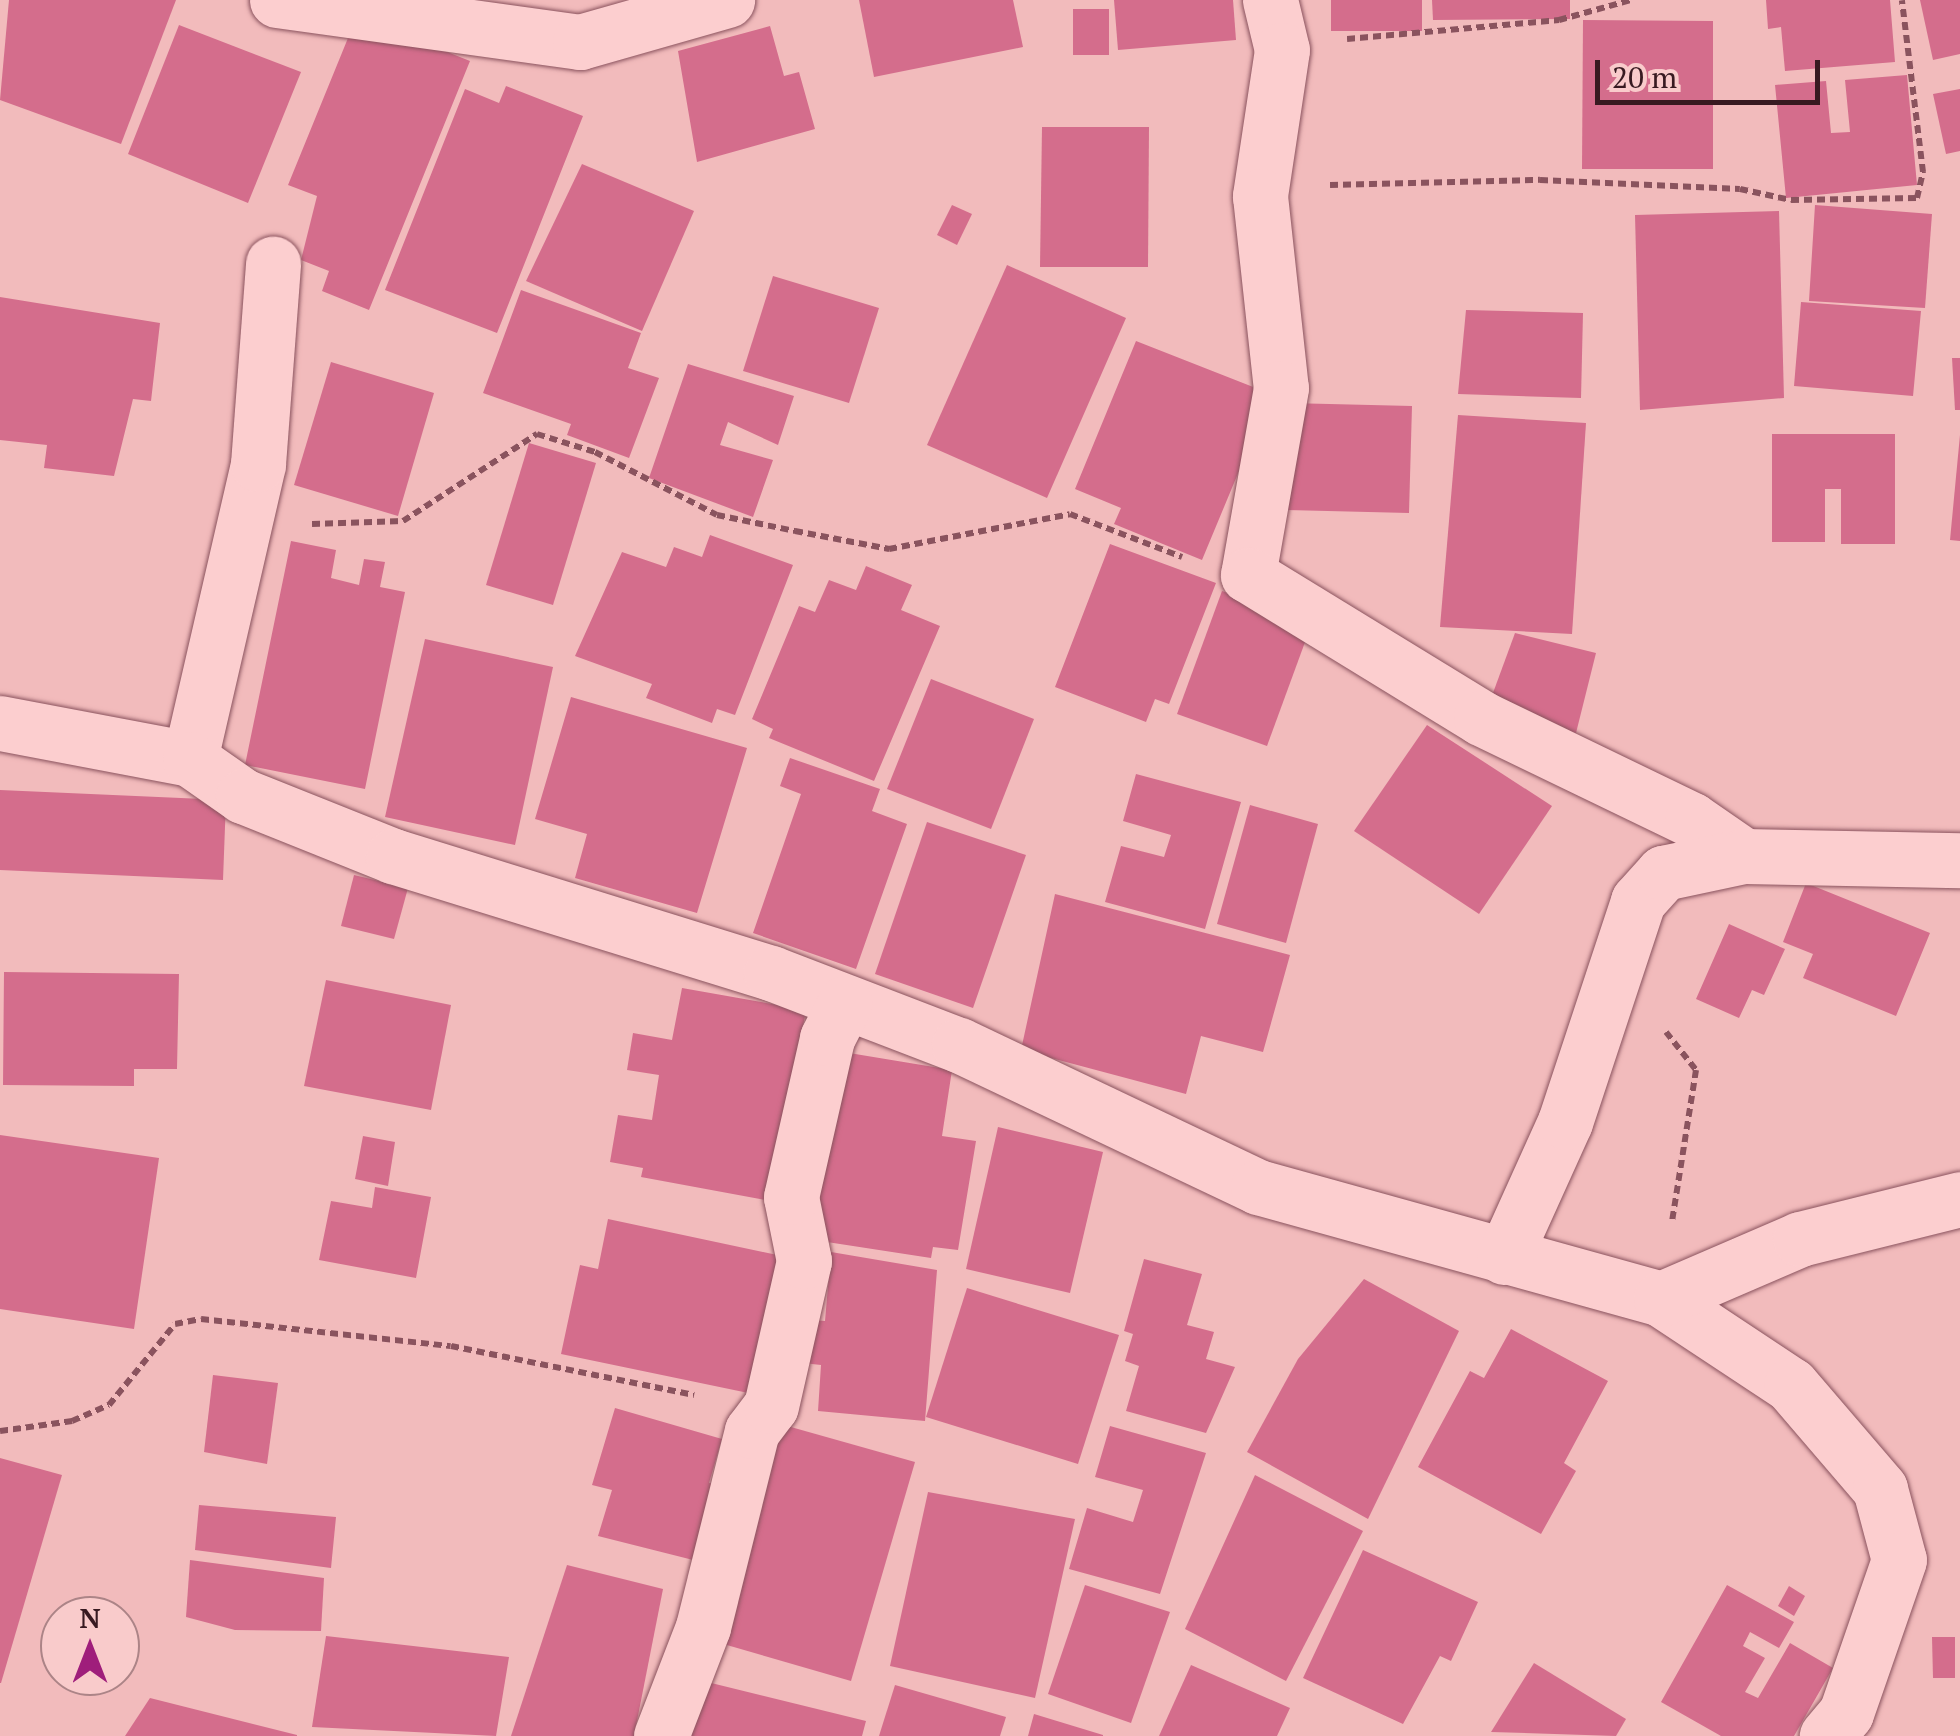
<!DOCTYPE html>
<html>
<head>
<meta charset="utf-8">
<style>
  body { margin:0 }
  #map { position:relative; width:1960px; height:1736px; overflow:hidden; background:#f2bbbc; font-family:"PT Serif",serif }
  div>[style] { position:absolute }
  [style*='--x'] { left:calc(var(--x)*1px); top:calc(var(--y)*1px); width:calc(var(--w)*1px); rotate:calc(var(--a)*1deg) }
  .building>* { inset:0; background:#d46d8c }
  .path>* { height:6px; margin-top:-3px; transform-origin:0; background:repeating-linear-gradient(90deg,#8a535e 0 8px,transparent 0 13px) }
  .roads { filter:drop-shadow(0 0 2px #8a535e) drop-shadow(0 0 2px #8a535e) }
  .minor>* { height:55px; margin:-27.5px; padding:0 27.5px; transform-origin:27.5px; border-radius:27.5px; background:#fccecf }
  span { translate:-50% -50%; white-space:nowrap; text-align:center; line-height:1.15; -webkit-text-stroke:8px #f9cbcb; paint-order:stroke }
  .north { position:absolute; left:40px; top:1596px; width:100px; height:100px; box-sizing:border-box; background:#f9cbcb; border:2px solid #ac8487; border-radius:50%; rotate:0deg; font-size:28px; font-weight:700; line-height:40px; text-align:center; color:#381a21 }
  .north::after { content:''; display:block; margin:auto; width:35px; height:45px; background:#9f1e7b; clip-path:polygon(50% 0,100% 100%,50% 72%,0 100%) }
  .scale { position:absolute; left:1595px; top:60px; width:225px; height:45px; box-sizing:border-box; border:5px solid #381a21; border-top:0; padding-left:12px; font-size:30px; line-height:35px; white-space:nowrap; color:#381a21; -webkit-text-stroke:8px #f9cbcb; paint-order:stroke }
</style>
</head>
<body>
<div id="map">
  <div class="building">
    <i style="clip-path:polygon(9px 0,176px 0,121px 144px,0 100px)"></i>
    <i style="clip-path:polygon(859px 0,1013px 0,1023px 47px,874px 77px)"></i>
    <i style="clip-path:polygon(1114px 0,1233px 0,1236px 40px,1118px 50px)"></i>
    <i style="clip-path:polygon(1331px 0,1422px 0,1422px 31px,1331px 31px)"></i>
    <i style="clip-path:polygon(1432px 0,1570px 0,1570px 19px,1433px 20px)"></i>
    <i style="clip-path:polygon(1766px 0,1890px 0,1895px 62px,1785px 71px,1781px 27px,1768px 29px)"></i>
    <i style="clip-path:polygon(1920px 0,1960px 0,1960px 54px,1933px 60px)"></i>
    <i style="clip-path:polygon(1073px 9px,1109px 9px,1109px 55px,1073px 55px)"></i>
    <i style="clip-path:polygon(357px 16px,470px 61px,369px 310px,322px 291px,329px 271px,301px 260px,317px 196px,288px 185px)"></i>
    <i style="clip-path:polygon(1583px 20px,1713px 21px,1713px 169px,1582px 169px)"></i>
    <i style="clip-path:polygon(179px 25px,301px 72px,248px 203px,128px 154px)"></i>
    <i style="clip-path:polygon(770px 26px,784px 76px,799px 72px,815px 129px,697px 162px,678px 51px)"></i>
    <i style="clip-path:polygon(1907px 75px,1917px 185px,1786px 198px,1775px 85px,1826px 81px,1831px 133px,1850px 132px,1845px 80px)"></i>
    <i style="clip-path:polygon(506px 86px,583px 116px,497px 333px,385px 290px,465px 89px,499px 103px)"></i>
    <i style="clip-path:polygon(1960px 89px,1960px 151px,1946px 154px,1933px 94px)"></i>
    <i style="clip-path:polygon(1042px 127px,1149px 127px,1148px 267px,1040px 267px)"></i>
    <i style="clip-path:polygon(582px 164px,694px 211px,642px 331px,526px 281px)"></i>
    <i style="clip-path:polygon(952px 205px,972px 214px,957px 245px,937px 235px)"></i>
    <i style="clip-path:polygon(1815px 205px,1932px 214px,1925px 308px,1809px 301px)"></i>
    <i style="clip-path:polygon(1779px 211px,1784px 398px,1640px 410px,1635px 215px)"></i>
    <i style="clip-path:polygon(1007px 265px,1126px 318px,1047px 498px,927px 445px)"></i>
    <i style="clip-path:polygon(773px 276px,879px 308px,849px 403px,743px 371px)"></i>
    <i style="clip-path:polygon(521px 290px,641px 333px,628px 368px,659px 378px,629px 458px,567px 435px,571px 424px,483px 393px)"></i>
    <i style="clip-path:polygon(0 297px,160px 323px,151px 401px,133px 399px,114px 476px,44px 468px,47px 445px,0 440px)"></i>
    <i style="clip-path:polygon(1801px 302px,1921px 311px,1913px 396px,1794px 386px)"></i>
    <i style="clip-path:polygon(1466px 310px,1583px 313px,1581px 398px,1458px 394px)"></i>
    <i style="clip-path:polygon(1136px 341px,1271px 394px,1202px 560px,1114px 524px,1121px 508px,1075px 489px)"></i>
    <i style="clip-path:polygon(1952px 358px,1960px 358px,1960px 410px,1955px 410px)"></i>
    <i style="clip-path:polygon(331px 362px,434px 393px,398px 516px,294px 485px)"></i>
    <i style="clip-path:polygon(688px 364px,794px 396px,778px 445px,728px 422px,720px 445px,773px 460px,753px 517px,649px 478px)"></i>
    <i style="clip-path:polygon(1288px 403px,1412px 406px,1409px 513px,1287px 510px)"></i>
    <i style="clip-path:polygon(1458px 415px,1586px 423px,1572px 634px,1440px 627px)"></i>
    <i style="clip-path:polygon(1772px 434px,1895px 434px,1895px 544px,1841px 544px,1841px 489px,1825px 489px,1825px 542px,1772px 542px)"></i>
    <i style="clip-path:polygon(1960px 435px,1960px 541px,1950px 540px)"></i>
    <i style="clip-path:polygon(529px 443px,596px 463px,553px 605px,486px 585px)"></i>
    <i style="clip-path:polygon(710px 535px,793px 565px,735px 715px,717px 709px,712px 723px,646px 698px,652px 684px,575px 656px,622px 552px,666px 567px,674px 547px,702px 557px)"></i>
    <i style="clip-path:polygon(291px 541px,336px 550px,331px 578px,359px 585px,364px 559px,385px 562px,380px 587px,405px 592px,365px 789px,245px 765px)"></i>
    <i style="clip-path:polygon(1110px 544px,1216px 583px,1169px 704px,1155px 699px,1146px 722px,1055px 687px)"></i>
    <i style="clip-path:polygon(866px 566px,912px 585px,901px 610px,940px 626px,874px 781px,769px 738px,773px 729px,752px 719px,799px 606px,815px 612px,829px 580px,856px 590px)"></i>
    <i style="clip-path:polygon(1222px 591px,1312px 623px,1267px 746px,1177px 714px)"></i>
    <i style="clip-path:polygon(1515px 633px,1596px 653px,1576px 733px,1486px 712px)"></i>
    <i style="clip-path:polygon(425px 639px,553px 667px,515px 845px,385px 817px)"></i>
    <i style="clip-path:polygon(931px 679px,1034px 719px,991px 829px,887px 789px)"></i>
    <i style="clip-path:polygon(571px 697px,747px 748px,697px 913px,575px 878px,587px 834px,535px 819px)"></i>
    <i style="clip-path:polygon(1427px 725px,1552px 806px,1479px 914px,1354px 831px)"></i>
    <i style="clip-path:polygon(790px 758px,880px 789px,872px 811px,907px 824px,856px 969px,753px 933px,801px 794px,780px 786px)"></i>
    <i style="clip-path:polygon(1136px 774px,1241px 802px,1205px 929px,1105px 902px,1121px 846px,1164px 857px,1171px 835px,1123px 821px)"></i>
    <i style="clip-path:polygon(0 790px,226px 800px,223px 880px,0 870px)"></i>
    <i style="clip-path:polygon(1250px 805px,1318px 824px,1286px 943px,1217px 924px)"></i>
    <i style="clip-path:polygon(927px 822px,1026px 855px,973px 1008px,875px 974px)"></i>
    <i style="clip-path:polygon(354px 875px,408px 888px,394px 939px,341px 926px)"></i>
    <i style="clip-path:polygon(1806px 883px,1930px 933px,1896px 1016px,1803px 978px,1813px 954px,1783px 942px)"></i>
    <i style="clip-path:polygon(1055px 894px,1290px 955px,1263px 1052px,1201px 1036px,1186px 1094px,1021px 1050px)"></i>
    <i style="clip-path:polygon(1729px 924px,1785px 949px,1764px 995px,1752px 990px,1739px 1018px,1696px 999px)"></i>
    <i style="clip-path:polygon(4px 972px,179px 974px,177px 1069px,134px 1069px,134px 1086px,3px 1085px)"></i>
    <i style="clip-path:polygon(326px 980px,451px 1005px,431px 1110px,304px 1086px)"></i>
    <i style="clip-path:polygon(682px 988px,806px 1010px,771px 1201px,641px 1177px,643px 1168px,610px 1162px,618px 1115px,652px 1120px,659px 1075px,627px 1070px,633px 1033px,672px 1040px)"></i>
    <i style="clip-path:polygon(831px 1050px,952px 1070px,942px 1136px,976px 1141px,958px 1250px,933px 1247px,931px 1258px,801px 1238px)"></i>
    <i style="clip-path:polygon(998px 1127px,1103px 1152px,1070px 1293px,966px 1269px)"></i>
    <i style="clip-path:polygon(0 1135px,159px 1158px,134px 1329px,0 1309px)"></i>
    <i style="clip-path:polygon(363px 1136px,395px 1142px,388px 1186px,355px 1179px)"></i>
    <i style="clip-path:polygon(375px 1187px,431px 1197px,416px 1278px,319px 1260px,331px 1201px,372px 1208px)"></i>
    <i style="clip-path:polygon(608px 1219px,796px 1259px,768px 1397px,561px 1354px,580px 1265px,598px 1269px)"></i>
    <i style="clip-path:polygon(831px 1252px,937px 1270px,925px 1421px,818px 1411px,821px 1365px,794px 1362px,798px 1319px,825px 1321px)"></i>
    <i style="clip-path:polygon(1144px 1259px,1202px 1274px,1187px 1325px,1214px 1332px,1206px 1359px,1235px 1367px,1206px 1433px,1126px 1411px,1139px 1366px,1125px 1361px,1133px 1334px,1124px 1331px)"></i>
    <i style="clip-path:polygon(1364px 1279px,1459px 1331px,1368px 1519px,1247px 1452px,1298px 1359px)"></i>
    <i style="clip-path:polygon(967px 1288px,1119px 1335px,1078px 1464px,926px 1417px)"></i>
    <i style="clip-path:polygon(1511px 1329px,1608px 1381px,1564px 1463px,1576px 1471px,1541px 1534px,1418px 1467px,1470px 1371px,1484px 1378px)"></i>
    <i style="clip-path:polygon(213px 1375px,278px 1383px,267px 1464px,204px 1452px)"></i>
    <i style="clip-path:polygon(615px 1408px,722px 1439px,709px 1483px,728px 1488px,705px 1563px,598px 1536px,612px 1490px,592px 1485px)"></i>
    <i style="clip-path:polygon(766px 1420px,915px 1462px,851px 1681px,713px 1641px)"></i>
    <i style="clip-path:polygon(1110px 1426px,1206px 1453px,1160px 1594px,1069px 1569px,1087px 1508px,1133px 1522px,1143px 1490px,1095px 1477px)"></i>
    <i style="clip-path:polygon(0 1458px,62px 1475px,1px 1683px,0 1683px)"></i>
    <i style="clip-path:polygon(1255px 1475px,1363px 1531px,1286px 1681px,1185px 1629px)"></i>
    <i style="clip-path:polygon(928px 1492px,1075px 1519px,1035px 1698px,890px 1666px)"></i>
    <i style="clip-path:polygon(199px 1505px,336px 1517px,331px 1568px,195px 1550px)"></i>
    <i style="clip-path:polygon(1363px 1550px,1478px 1602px,1451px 1661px,1440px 1656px,1403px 1724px,1303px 1678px)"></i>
    <i style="clip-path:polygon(190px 1560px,324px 1578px,321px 1631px,235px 1630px,186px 1617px)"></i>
    <i style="clip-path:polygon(567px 1565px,663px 1589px,634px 1736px,511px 1736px)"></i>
    <i style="clip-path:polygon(1085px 1585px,1170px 1612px,1131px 1723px,1048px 1694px)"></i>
    <i style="clip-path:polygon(1727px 1585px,1794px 1622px,1779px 1648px,1750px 1632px,1743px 1646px,1765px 1658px,1745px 1692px,1758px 1698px,1790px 1643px,1833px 1668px,1794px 1736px,1721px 1736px,1661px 1702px)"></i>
    <i style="clip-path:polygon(1789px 1586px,1805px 1596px,1794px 1616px,1778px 1606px)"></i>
    <i style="clip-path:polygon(326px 1636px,509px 1657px,496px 1736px,312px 1727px)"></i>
    <i style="clip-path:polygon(1932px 1637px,1955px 1637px,1955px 1678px,1933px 1678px)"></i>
    <i style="clip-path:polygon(1534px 1663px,1626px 1719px,1616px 1736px,1491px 1732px)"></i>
    <i style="clip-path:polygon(1191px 1665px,1290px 1708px,1277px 1736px,1159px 1736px)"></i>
    <i style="clip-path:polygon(699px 1680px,866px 1721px,862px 1736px,685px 1736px)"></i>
    <i style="clip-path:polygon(895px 1685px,1006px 1717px,1000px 1736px,879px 1736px)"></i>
    <i style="clip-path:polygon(150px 1698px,297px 1735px,297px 1736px,125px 1736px)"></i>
    <i style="clip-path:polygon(1034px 1714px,1103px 1735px,1103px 1736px,1028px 1736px)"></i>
  </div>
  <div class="path">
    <i style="--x:1347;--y:39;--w:213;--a:-5.1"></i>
    <i style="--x:1559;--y:20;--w:75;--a:-15.5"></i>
    <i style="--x:1330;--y:185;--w:210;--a:-1.4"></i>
    <i style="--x:1540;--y:180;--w:200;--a:2.6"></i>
    <i style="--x:1740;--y:189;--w:52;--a:12.2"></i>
    <i style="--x:1791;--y:200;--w:126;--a:-0.9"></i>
    <i style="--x:1917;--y:198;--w:27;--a:-77"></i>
    <i style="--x:1923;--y:172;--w:173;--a:-97"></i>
    <i style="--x:312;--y:524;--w:91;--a:-1.9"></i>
    <i style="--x:403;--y:521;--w:160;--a:-33"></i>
    <i style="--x:537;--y:434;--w:61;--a:17.2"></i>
    <i style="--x:595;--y:452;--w:137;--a:27.3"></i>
    <i style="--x:717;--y:515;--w:80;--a:11.6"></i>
    <i style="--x:795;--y:531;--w:96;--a:10.8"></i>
    <i style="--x:889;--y:549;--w:184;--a:-10.9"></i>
    <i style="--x:1070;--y:514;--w:120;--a:21"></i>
    <i style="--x:1666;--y:1032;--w:48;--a:51.7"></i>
    <i style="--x:1696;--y:1070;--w:154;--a:99"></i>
    <i style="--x:0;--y:1431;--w:73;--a:-7.9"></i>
    <i style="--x:72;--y:1421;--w:40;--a:-23.4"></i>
    <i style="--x:109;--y:1405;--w:104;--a:-50.8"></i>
    <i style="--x:175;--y:1324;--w:26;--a:-11"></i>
    <i style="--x:201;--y:1319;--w:251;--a:6.2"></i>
    <i style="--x:451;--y:1346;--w:248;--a:11.4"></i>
  </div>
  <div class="roads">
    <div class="minor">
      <i style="--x:277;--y:0;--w:306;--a:7.9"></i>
      <i style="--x:580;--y:42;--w:153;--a:-15.9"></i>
      <i style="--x:1270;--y:0;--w:51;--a:76.5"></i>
      <i style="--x:1282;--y:50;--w:148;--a:98.6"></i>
      <i style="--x:1260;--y:196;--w:193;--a:83.8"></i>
      <i style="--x:1281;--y:388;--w:190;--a:100"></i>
      <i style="--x:1248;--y:575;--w:273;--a:31.5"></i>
      <i style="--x:1481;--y:718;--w:234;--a:25.8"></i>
      <i style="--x:1692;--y:820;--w:63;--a:34.7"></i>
      <i style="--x:0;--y:723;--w:193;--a:10.7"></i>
      <i style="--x:190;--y:759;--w:303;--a:-77"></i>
      <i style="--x:258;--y:464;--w:201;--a:-85.7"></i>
      <i style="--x:190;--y:759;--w:65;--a:34.9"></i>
      <i style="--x:243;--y:796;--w:162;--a:21.8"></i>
      <i style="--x:393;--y:856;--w:396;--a:17.2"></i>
      <i style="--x:771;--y:973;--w:201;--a:21"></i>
      <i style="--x:959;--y:1045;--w:331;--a:25.4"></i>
      <i style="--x:1258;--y:1187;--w:418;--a:15.5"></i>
      <i style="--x:1661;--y:1299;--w:156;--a:33.5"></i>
      <i style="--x:1791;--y:1385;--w:137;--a:49.4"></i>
      <i style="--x:1880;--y:1489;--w:73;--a:75"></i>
      <i style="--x:1899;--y:1560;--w:162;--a:109.1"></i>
      <i style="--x:1846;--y:1713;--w:30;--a:130"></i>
      <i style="--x:1504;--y:1257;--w:148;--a:-65.7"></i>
      <i style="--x:1565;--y:1122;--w:233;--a:-71.7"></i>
      <i style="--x:1638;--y:901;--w:38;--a:-48"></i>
      <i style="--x:1663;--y:873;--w:83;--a:-11.9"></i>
      <i style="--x:1744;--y:856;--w:216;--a:1.1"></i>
      <i style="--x:1661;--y:1299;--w:151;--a:-23.3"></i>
      <i style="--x:1800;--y:1239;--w:165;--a:-14"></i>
      <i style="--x:661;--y:1736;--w:117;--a:-68.9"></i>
      <i style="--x:703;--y:1627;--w:202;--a:-76"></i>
      <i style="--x:752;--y:1431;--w:31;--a:-53"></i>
      <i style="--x:771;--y:1406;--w:149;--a:-77.2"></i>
      <i style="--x:804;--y:1261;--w:65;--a:-101.5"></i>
      <i style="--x:791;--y:1197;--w:163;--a:-77.2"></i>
      <i style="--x:827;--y:1038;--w:39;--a:-63"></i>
    </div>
  </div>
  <div class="north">N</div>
  <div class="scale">20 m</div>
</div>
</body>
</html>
